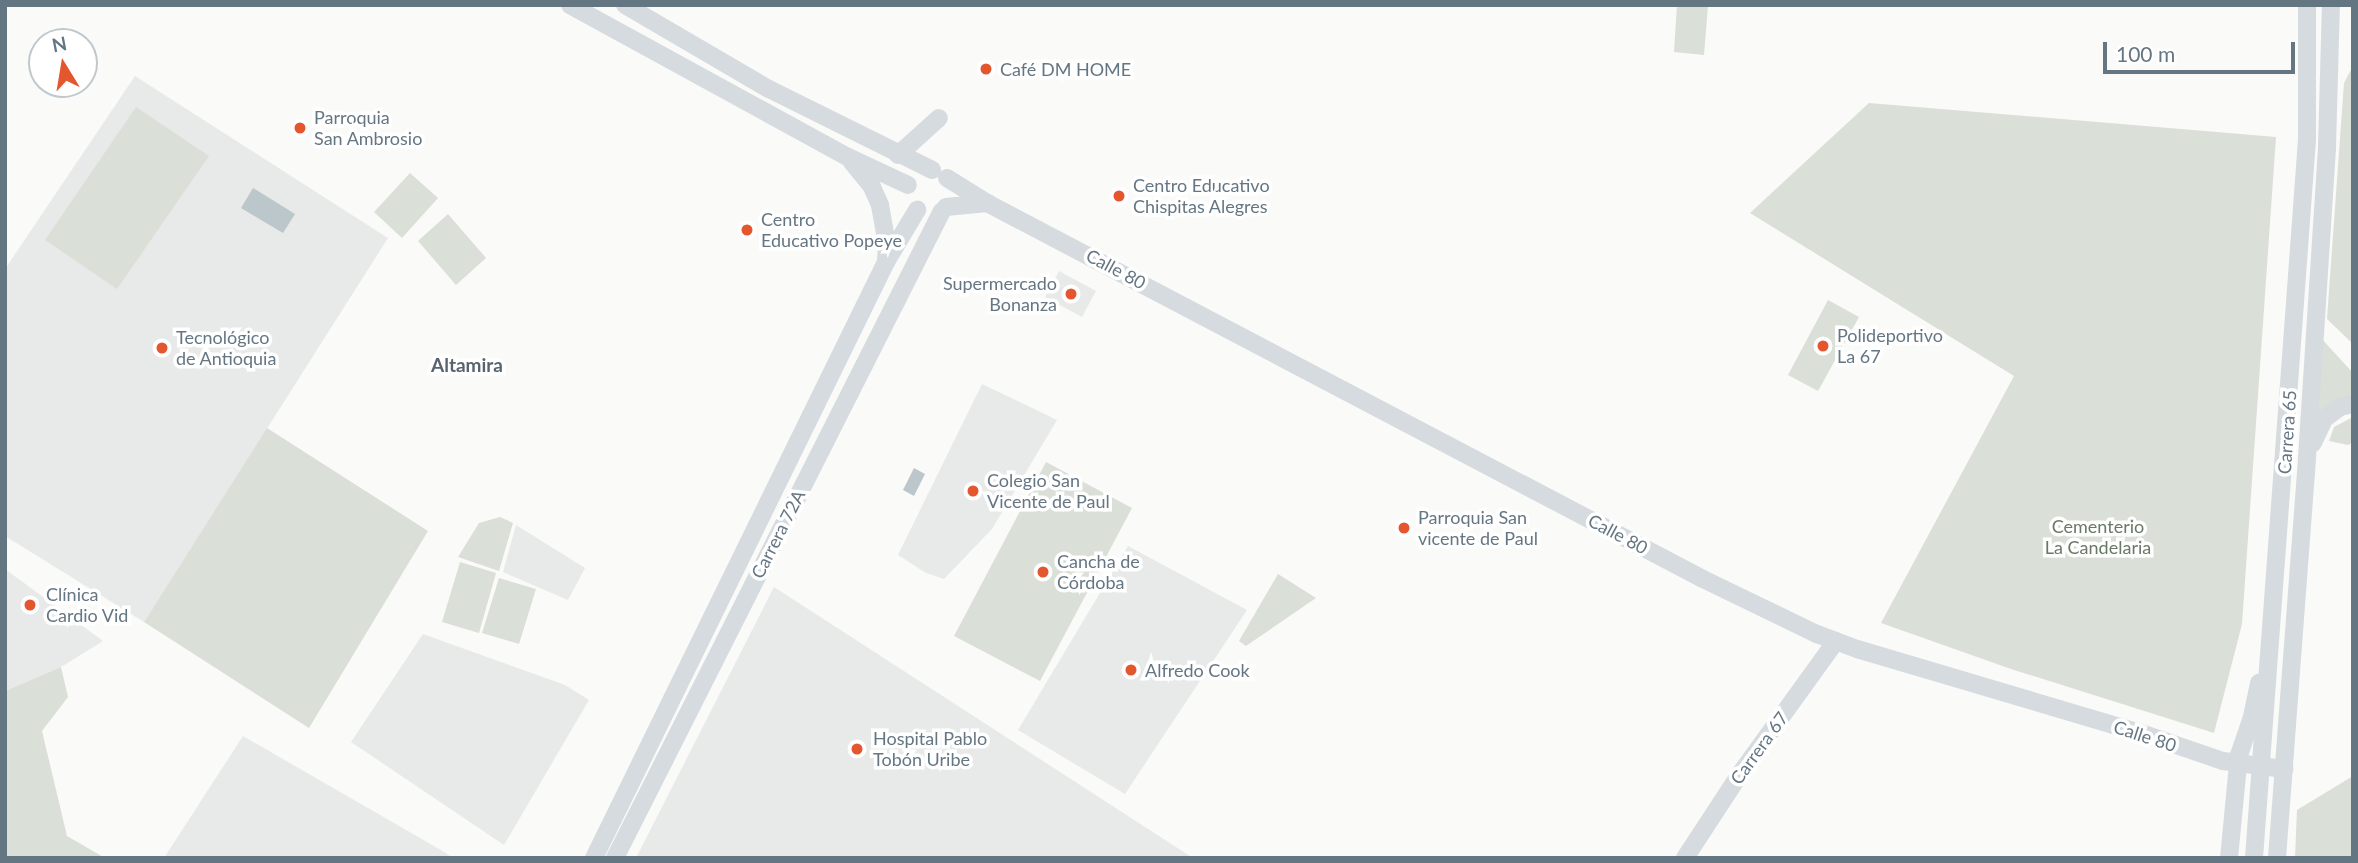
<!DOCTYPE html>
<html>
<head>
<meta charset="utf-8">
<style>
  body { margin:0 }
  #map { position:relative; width:2358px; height:863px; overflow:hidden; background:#fafaf8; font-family:Lato,sans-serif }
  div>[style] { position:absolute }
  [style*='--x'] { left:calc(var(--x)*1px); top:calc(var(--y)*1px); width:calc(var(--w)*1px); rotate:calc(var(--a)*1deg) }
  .built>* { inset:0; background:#e8e9e9 }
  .green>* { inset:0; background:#dadfd7 }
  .water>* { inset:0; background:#bbc7cb }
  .secondary>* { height:18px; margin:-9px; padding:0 9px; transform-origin:9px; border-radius:9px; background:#d6dbdf }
  .dots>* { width:19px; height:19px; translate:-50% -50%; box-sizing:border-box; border:4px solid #fff; border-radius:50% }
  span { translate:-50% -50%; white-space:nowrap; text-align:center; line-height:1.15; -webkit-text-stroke:7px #fff; paint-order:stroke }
  .poi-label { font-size:18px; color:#657683 }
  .left { translate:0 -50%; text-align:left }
  .right { translate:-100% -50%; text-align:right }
  .street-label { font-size:18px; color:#657683 }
  .park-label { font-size:18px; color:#687a64 }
  .neighbourhood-label { font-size:19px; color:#57646e; font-weight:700 }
  .frame { position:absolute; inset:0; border:7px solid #657683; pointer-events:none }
  .north { position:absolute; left:28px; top:28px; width:70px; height:70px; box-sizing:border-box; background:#fff; border:2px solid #c1c8cd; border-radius:50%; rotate:349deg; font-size:19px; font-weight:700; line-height:28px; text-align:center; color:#657683 }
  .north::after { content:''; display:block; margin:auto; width:24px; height:32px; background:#e4572e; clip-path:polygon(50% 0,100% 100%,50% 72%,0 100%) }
  .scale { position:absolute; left:2103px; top:42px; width:192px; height:32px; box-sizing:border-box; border:4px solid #657683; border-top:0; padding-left:9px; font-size:21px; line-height:24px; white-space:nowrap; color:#657683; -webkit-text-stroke:5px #fff; paint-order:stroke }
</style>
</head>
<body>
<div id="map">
  <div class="built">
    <i style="clip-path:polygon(135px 76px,388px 238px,144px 622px,5px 536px,5px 269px)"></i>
    <i style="clip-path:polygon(1059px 271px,1096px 291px,1082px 317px,1045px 297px)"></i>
    <i style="clip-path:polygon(982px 384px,1057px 420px,992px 529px,944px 579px,926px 573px,898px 555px)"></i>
    <i style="clip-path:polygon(516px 525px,585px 568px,568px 600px,503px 572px)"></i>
    <i style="clip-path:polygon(1128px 546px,1247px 610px,1125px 794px,1018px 730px)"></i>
    <i style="clip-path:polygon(5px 569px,103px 641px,61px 667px,5px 691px)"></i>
    <i style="clip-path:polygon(774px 587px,1193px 858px,636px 858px)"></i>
    <i style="clip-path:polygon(423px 634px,565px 685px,589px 700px,504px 845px,351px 742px)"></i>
    <i style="clip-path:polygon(243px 736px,446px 853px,452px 858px,164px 858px)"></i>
  </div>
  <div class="green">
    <i style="clip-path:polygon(1677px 5px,1708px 5px,1704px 55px,1674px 52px)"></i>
    <i style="clip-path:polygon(2353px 66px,2353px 344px,2327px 319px,2344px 83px)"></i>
    <i style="clip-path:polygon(1869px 103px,2276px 137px,2242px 624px,2214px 733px,2011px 669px,1881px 623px,2014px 376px,1750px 213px)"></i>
    <i style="clip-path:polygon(136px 107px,209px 156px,117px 289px,45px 240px)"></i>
    <i style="clip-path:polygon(410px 173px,438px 198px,402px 238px,374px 212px)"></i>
    <i style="clip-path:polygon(448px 214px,486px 258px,456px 285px,418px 241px)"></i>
    <i style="clip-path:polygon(1828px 300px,1859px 317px,1818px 391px,1788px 375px)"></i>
    <i style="clip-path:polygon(2321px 338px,2353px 373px,2353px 398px,2319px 412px)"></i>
    <i style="clip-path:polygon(2353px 417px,2353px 442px,2348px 445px,2329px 441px,2334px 427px)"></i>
    <i style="clip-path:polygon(267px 428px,428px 531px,309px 728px,144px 622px)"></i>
    <i style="clip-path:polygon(1046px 462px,1132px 508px,1040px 681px,954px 636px)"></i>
    <i style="clip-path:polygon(500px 517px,513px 523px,499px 571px,458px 557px,479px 523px)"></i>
    <i style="clip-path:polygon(460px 562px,496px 573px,479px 633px,442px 622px)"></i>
    <i style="clip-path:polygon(1278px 574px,1316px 598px,1246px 646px,1239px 641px)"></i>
    <i style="clip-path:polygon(499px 578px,536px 589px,519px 644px,482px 633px)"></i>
    <i style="clip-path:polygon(61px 667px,68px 697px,42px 731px,67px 836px,105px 858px,5px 858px,5px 691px)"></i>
    <i style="clip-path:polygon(2353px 776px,2353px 858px,2295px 858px,2297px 810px)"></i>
  </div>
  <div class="water">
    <i style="clip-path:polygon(253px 188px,295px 214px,283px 233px,241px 208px)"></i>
    <i style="clip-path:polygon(914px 468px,925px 474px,914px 496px,903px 490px)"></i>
  </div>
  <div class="secondary">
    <i style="--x:570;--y:5;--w:317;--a:28.7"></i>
    <i style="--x:848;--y:157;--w:66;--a:25"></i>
    <i style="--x:625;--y:5;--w:167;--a:30.3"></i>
    <i style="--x:769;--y:89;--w:182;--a:26.4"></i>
    <i style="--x:898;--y:155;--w:55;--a:-42.1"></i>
    <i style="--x:852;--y:162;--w:32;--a:51"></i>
    <i style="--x:872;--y:187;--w:20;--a:66"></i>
    <i style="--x:880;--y:205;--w:39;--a:80"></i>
    <i style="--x:887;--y:243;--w:18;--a:93"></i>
    <i style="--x:947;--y:178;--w:49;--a:31.8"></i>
    <i style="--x:989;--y:204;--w:806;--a:27.71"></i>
    <i style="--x:1703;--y:579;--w:127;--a:25.8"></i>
    <i style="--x:1817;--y:634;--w:43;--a:20.6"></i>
    <i style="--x:1857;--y:649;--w:302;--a:16.5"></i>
    <i style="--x:2147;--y:735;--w:80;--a:18.9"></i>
    <i style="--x:2223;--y:761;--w:62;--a:7.5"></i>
    <i style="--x:946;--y:207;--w:42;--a:-5.4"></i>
    <i style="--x:2313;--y:443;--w:26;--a:-65"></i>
    <i style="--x:2324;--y:419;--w:20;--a:-37"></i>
    <i style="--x:2340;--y:407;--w:13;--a:-13"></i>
    <i style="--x:594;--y:858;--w:664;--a:-63.9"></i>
    <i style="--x:886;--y:262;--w:61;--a:-59.2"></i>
    <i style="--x:615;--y:858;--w:725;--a:-63.19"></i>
    <i style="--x:1685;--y:858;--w:100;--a:-56.8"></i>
    <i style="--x:1740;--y:774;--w:164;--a:-54.2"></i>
    <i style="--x:2229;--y:858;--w:103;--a:-84.5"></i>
    <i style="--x:2239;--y:755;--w:36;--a:-71"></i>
    <i style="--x:2251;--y:721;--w:39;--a:-78"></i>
    <i style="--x:2254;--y:858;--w:720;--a:-85.78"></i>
    <i style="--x:2307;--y:140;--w:135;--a:-90"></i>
    <i style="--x:2277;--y:858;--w:386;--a:-85.7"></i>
    <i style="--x:2306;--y:473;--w:328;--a:-86.3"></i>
    <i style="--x:2327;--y:146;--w:141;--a:-88.4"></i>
  </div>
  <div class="dots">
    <i style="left:986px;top:69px;background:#e4572e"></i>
    <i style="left:300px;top:128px;background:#e4572e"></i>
    <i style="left:1119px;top:196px;background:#e4572e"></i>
    <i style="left:747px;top:230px;background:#e4572e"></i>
    <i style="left:1071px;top:294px;background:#e4572e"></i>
    <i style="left:1823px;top:346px;background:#e4572e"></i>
    <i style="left:162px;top:348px;background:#e4572e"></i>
    <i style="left:973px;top:491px;background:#e4572e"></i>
    <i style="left:1404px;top:528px;background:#e4572e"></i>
    <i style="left:1043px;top:572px;background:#e4572e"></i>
    <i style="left:30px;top:605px;background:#e4572e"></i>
    <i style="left:1131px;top:670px;background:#e4572e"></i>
    <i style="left:857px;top:749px;background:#e4572e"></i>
  </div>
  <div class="poi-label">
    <span class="left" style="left:1000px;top:69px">Café DM HOME</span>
    <span class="left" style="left:314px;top:128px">Parroquia<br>San Ambrosio</span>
    <span class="left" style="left:1133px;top:196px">Centro Educativo<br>Chispitas Alegres</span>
    <span class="left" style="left:761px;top:230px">Centro<br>Educativo Popeye</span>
    <span class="right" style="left:1057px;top:294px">Supermercado<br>Bonanza</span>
    <span class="left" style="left:1837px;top:346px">Polideportivo<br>La 67</span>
    <span class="left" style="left:176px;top:348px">Tecnológico<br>de Antioquia</span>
    <span class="left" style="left:987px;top:491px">Colegio San<br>Vicente de Paul</span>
    <span class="left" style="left:1418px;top:528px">Parroquia San<br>vicente de Paul</span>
    <span class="left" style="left:1057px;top:572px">Cancha de<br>Córdoba</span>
    <span class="left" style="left:46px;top:605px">Clínica<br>Cardio Vid</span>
    <span class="left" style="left:1145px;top:670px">Alfredo Cook</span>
    <span class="left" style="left:873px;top:749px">Hospital Pablo<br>Tobón Uribe</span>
  </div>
  <div class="street-label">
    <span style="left:1116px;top:269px;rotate:28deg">Calle 80</span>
    <span style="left:2287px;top:432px;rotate:-86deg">Carrera 65</span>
    <span style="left:778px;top:534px;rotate:-63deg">Carrera 72A</span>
    <span style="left:1618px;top:534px;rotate:28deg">Calle 80</span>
    <span style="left:2145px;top:736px;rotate:18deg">Calle 80</span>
    <span style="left:1759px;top:748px;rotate:-54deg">Carrera 67</span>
  </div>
  <div class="park-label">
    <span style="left:2098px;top:537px">Cementerio<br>La Candelaria</span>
  </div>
  <div class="neighbourhood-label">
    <span style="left:467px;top:365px">Altamira</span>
  </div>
  <div class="frame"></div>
  <div class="north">N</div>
  <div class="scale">100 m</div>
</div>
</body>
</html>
